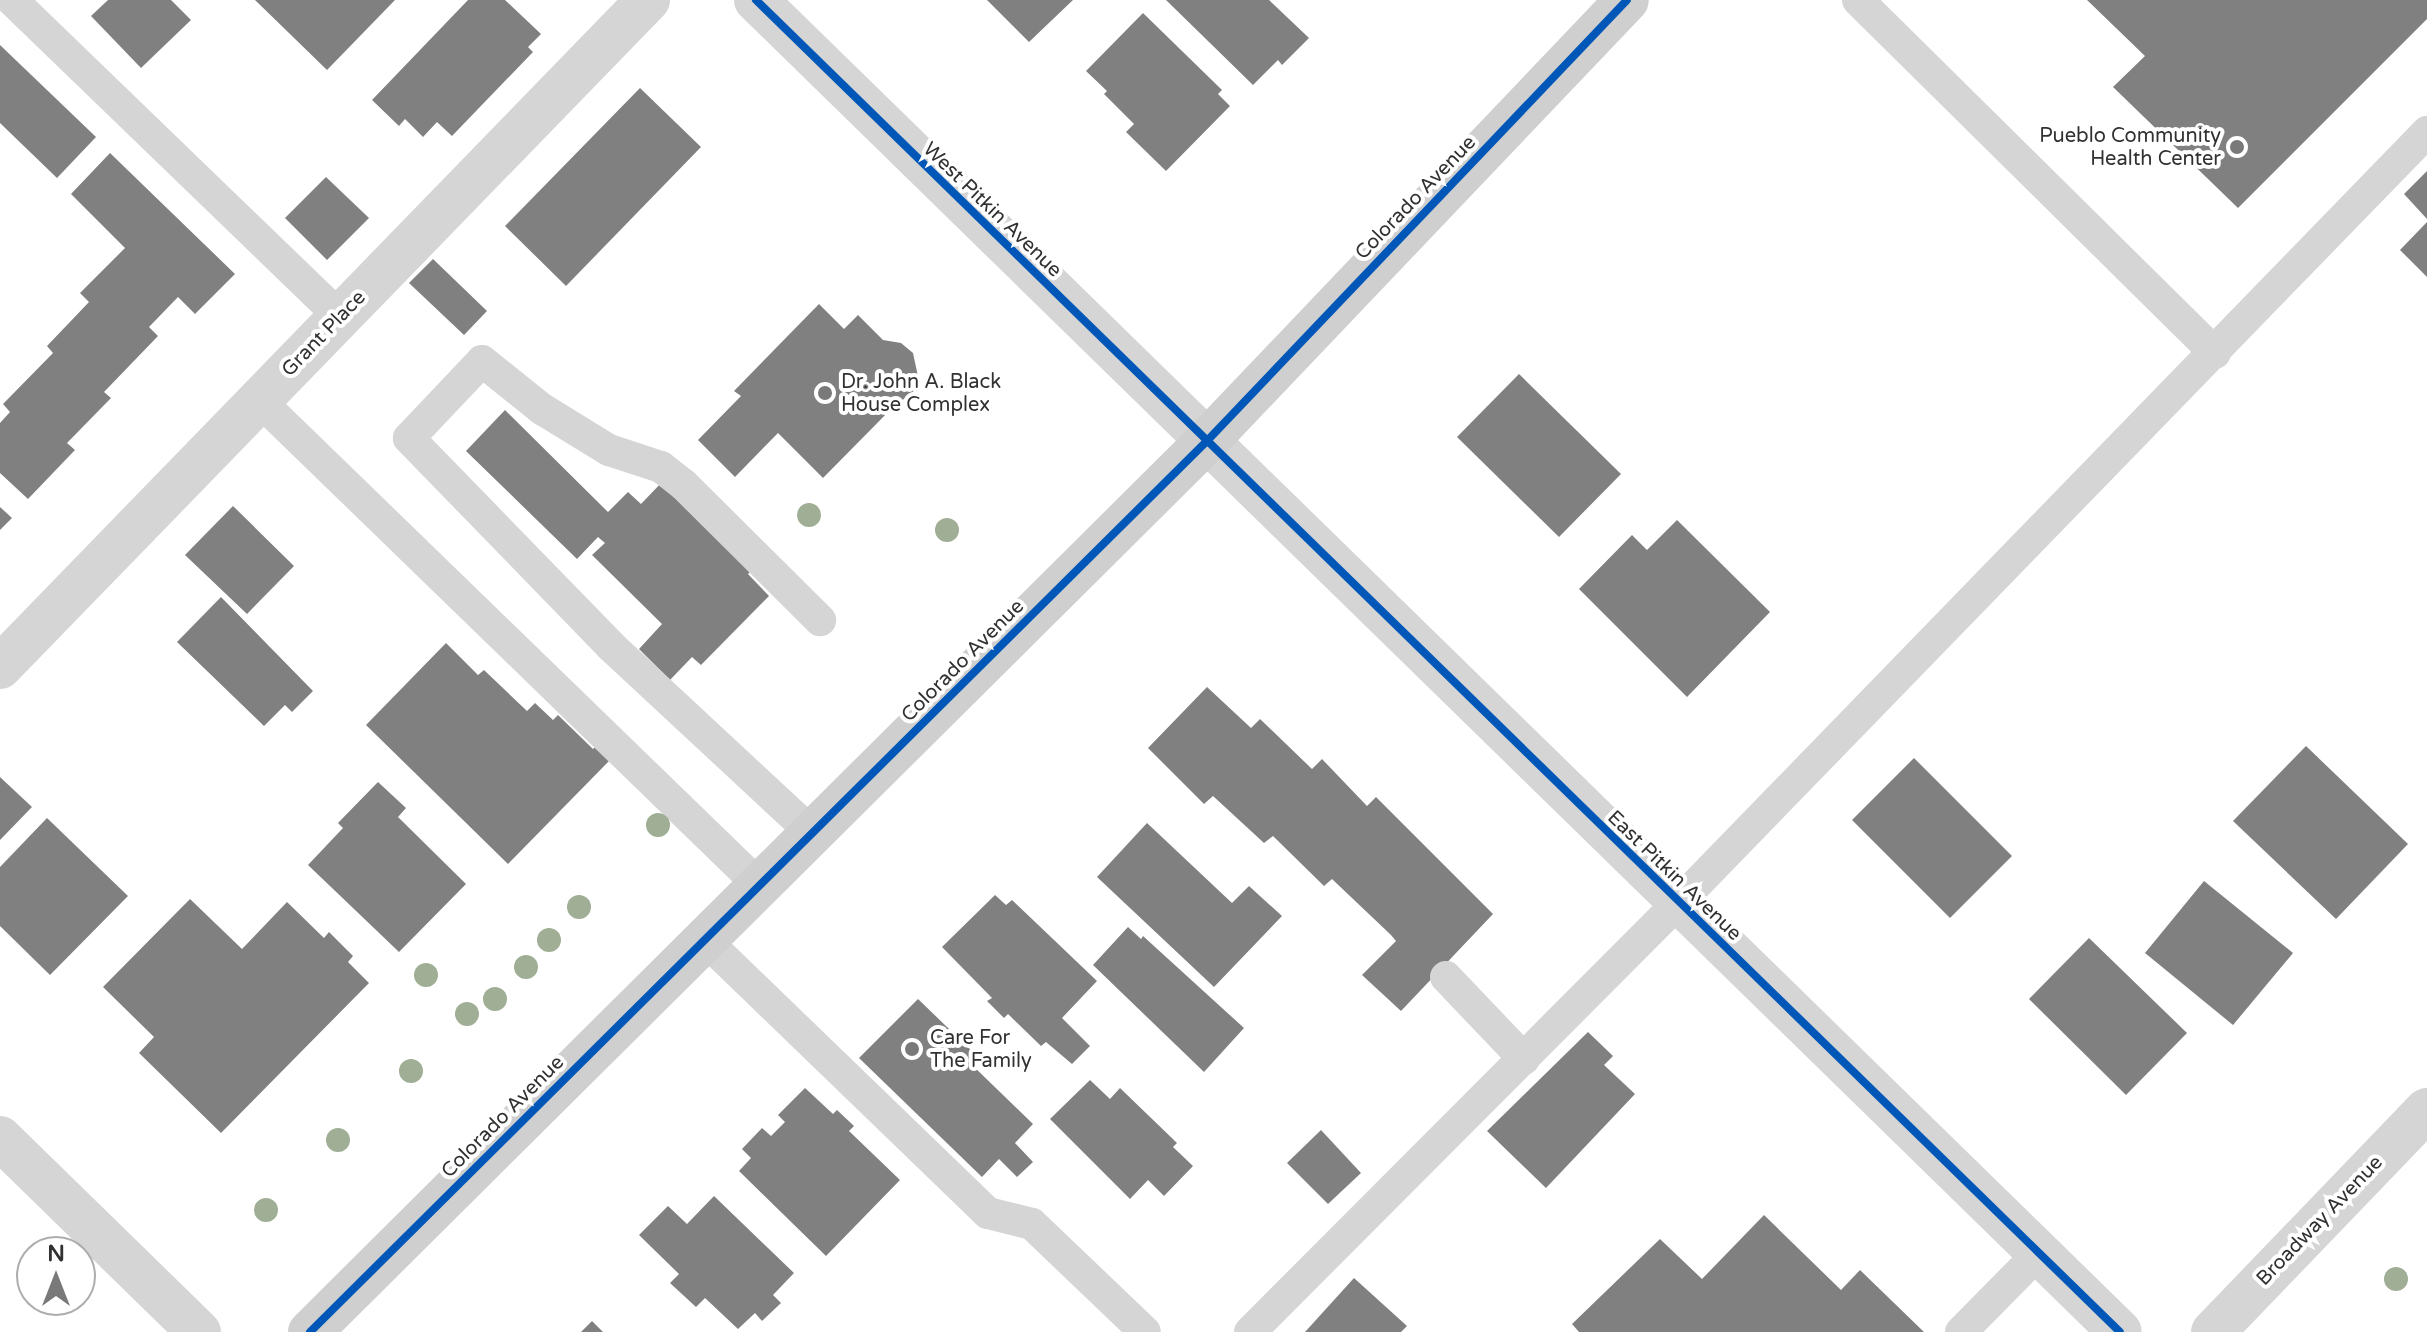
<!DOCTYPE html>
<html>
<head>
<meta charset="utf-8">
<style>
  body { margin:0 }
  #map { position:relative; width:2427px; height:1332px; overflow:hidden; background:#fff; font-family:"Varela Round",sans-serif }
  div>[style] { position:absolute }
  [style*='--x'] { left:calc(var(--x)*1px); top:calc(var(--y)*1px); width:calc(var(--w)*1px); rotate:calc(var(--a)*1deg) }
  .building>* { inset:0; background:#808080 }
  .lane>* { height:32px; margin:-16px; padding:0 16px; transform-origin:16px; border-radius:16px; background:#d5d5d5 }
  .street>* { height:44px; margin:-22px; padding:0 22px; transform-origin:22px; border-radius:22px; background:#d5d5d5 }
  .secondary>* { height:44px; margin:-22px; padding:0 22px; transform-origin:22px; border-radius:22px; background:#cfcfcf }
  .cycleway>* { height:8px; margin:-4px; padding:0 4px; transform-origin:4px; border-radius:4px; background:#0057b8 }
  .trees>* { width:24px; height:24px; margin:-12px; border-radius:50%; background:#a0ae95 }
  .dots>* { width:22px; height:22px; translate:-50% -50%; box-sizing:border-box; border:4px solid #fff; border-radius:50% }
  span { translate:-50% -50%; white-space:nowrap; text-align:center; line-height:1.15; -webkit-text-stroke:8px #fff; paint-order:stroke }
  .poi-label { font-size:20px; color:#313131 }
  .right { translate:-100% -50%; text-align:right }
  .left { translate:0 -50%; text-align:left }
  .street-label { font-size:20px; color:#313131 }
  .north { position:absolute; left:16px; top:1236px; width:80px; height:80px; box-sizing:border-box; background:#fff; border:2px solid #adadad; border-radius:50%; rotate:0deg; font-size:22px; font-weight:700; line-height:32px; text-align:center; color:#313131 }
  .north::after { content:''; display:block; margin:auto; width:28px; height:36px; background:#797979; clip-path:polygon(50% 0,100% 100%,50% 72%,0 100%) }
</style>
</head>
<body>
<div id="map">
  <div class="building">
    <i style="clip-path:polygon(108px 0,171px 0,191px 20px,141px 68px,91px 16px)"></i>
    <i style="clip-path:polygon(255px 0,395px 0,327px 70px)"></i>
    <i style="clip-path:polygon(468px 0,505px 0,541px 34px,528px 47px,533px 52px,452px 136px,437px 122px,423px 137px,405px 119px,399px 126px,372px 100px)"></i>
    <i style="clip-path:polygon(987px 0,1073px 0,1029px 42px)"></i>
    <i style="clip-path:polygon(1166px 0,1269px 0,1309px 38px,1282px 65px,1278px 60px,1253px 85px)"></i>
    <i style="clip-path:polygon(2087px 0,2427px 0,2427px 19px,2238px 208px,2113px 87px,2145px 56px)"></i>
    <i style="clip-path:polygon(1143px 13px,1222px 90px,1218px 94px,1230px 106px,1166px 171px,1126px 132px,1134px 124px,1104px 94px,1107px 91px,1086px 71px)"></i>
    <i style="clip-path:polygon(0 45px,96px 137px,57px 178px,0 123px)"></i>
    <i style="clip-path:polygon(640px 88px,701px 147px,566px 286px,505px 226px)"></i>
    <i style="clip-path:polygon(110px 153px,235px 274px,195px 314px,178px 297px,149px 327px,158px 336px,104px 392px,111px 398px,67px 443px,75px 450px,28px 499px,0 473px,0 423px,10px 412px,3px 404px,53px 353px,47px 346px,89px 302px,80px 293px,125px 248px,71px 194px)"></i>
    <i style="clip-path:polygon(2427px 171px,2427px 219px,2404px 194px)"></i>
    <i style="clip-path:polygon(326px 177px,369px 218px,327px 260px,285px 218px)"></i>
    <i style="clip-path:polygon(2427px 222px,2427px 277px,2400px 250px)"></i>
    <i style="clip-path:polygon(433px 259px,487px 311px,464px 335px,409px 283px)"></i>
    <i style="clip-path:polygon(819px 304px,844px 329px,858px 315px,883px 340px,901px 343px,913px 353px,919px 381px,911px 395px,897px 403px,823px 478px,778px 433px,735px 477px,698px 440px,741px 396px,734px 391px)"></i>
    <i style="clip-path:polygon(1519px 374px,1621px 474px,1559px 537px,1457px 437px)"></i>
    <i style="clip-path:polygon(505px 410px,608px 512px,628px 492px,641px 504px,664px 480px,754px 568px,748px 574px,769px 596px,701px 665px,692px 657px,670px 680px,639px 649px,662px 624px,592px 555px,605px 543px,598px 537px,577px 559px,466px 451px)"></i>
    <i style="clip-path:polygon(233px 506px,294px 566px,247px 614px,185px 555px)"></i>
    <i style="clip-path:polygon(0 507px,12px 518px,0 530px)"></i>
    <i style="clip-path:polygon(1677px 520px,1770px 612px,1687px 697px,1579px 589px,1632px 535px,1647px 550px)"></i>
    <i style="clip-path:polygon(221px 597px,313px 691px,292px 712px,285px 705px,264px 726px,177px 642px)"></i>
    <i style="clip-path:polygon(446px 643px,478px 675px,484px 670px,527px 711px,535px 703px,553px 720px,558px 715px,593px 749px,596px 746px,610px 760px,508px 864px,366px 725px)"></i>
    <i style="clip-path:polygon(1207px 687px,1251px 728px,1260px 719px,1312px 769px,1322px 759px,1367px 806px,1376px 797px,1493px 914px,1401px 1011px,1362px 975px,1396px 941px,1391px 935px,1332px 879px,1324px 886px,1273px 836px,1264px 843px,1213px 796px,1204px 804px,1148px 748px)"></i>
    <i style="clip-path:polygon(2306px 746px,2408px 844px,2336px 919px,2233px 821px)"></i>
    <i style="clip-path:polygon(1914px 758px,2012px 856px,1950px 918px,1852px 820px)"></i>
    <i style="clip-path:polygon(0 777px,32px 807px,0 840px)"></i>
    <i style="clip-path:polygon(378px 782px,406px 808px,398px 817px,466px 884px,399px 952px,308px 865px,343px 828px,338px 823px)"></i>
    <i style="clip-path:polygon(47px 818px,128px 896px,50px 975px,0 926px,0 867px)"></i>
    <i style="clip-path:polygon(1147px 823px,1232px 903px,1249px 886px,1282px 916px,1214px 987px,1097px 877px)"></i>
    <i style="clip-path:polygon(2204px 881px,2293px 953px,2233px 1025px,2145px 953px)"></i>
    <i style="clip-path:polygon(995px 895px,1006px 905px,1012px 900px,1097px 981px,1062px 1018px,1090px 1046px,1072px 1064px,1046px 1042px,1041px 1046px,1008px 1014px,1004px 1018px,987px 1001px,992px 998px,942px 947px)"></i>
    <i style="clip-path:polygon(190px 899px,242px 949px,287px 902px,324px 938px,329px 932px,353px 956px,348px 962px,369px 983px,221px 1133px,139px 1053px,154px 1037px,103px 987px)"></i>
    <i style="clip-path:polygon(1128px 927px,1141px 939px,1143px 936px,1244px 1028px,1204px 1072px,1093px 965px)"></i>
    <i style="clip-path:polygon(2089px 938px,2187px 1033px,2126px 1095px,2029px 999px)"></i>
    <i style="clip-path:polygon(918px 999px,976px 1055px,969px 1062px,1033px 1124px,1015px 1143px,1033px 1162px,1017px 1177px,999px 1159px,982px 1177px,859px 1058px)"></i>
    <i style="clip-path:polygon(1588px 1032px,1613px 1056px,1604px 1065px,1635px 1094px,1546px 1188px,1487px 1131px)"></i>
    <i style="clip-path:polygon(1090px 1080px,1110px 1099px,1120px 1088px,1177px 1143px,1173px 1147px,1193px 1166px,1164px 1196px,1148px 1180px,1130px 1199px,1050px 1119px)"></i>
    <i style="clip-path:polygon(805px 1088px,833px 1114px,837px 1110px,854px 1126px,849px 1131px,900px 1180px,826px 1256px,739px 1171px,751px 1158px,742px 1149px,762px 1128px,771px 1136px,785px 1122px,778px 1115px)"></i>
    <i style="clip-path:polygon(1321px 1130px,1361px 1173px,1328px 1204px,1287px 1163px)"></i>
    <i style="clip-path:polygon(714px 1196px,794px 1273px,773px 1295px,781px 1303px,762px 1321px,755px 1313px,738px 1329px,705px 1298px,696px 1307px,670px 1283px,679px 1274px,639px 1235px,668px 1206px,687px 1224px)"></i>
    <i style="clip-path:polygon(1764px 1215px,1841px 1290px,1860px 1270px,1924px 1332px,1579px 1332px,1572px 1324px,1660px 1239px,1702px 1279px)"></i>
    <i style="clip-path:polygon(1354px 1278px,1407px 1326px,1401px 1332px,1305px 1332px)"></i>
    <i style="clip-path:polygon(592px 1321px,603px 1332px,581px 1332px)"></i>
  </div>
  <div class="lane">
    <i style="--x:12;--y:0;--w:456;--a:44"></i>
    <i style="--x:1858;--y:0;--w:502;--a:44.68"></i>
    <i style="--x:259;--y:400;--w:697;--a:44.13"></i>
    <i style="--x:812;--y:833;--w:275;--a:-137.1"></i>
    <i style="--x:611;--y:646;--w:290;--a:-134.2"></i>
    <i style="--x:409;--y:438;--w:106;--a:-46.5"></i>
    <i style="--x:482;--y:361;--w:77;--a:38.7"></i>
    <i style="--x:542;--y:409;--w:79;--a:31.5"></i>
    <i style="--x:609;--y:450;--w:55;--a:18.1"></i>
    <i style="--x:661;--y:467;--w:29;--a:38"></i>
    <i style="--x:684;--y:485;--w:192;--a:44.8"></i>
    <i style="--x:705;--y:940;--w:393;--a:44"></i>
    <i style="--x:988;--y:1213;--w:45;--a:14"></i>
    <i style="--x:1032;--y:1224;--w:156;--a:43.7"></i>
    <i style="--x:1446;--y:977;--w:113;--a:46.4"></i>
    <i style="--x:1250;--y:1332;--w:607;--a:-45.07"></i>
    <i style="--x:1679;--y:902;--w:1074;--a:-45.83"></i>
    <i style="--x:1961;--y:1332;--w:111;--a:-45.4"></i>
  </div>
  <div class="street">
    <i style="--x:756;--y:0;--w:1906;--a:44.32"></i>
    <i style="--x:0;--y:667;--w:930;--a:-45.83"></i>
    <i style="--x:0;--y:1138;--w:278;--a:44.3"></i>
    <i style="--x:2213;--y:1332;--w:308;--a:-46.1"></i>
  </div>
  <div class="secondary">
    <i style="--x:310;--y:1332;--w:1263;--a:-44.81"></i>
    <i style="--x:1206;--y:442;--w:610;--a:-46.39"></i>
  </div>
  <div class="cycleway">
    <i style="--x:756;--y:0;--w:1906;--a:44.32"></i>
    <i style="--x:310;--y:1332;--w:1263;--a:-44.81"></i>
    <i style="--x:1206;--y:442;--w:610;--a:-46.39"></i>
  </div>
  <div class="trees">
    <i style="left:809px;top:515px"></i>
    <i style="left:947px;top:530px"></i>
    <i style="left:658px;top:825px"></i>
    <i style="left:579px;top:907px"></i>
    <i style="left:549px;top:940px"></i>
    <i style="left:526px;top:967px"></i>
    <i style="left:426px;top:975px"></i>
    <i style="left:495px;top:999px"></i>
    <i style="left:467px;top:1014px"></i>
    <i style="left:411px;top:1071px"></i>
    <i style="left:338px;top:1140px"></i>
    <i style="left:266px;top:1210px"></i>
    <i style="left:2396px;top:1279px"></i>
  </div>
  <div class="dots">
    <i style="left:2237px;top:147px;background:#797979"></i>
    <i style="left:825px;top:393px;background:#797979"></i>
    <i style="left:912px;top:1049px;background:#797979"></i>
  </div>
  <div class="poi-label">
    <span class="right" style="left:2221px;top:148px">Pueblo Community<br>Health Center</span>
    <span class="left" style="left:841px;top:394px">Dr. John A. Black<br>House Complex</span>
    <span class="left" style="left:930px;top:1050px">Care For<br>The Family</span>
  </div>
  <div class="street-label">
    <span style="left:1416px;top:198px;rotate:-46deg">Colorado Avenue</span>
    <span style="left:992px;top:210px;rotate:44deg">West Pitkin Avenue</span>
    <span style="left:324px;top:334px;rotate:-46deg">Grant Place</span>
    <span style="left:963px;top:661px;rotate:-45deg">Colorado Avenue</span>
    <span style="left:1674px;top:876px;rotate:44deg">East Pitkin Avenue</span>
    <span style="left:503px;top:1117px;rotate:-45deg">Colorado Avenue</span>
    <span style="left:2320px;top:1221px;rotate:-46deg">Broadway Avenue</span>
  </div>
  <div class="north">N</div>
</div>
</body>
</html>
